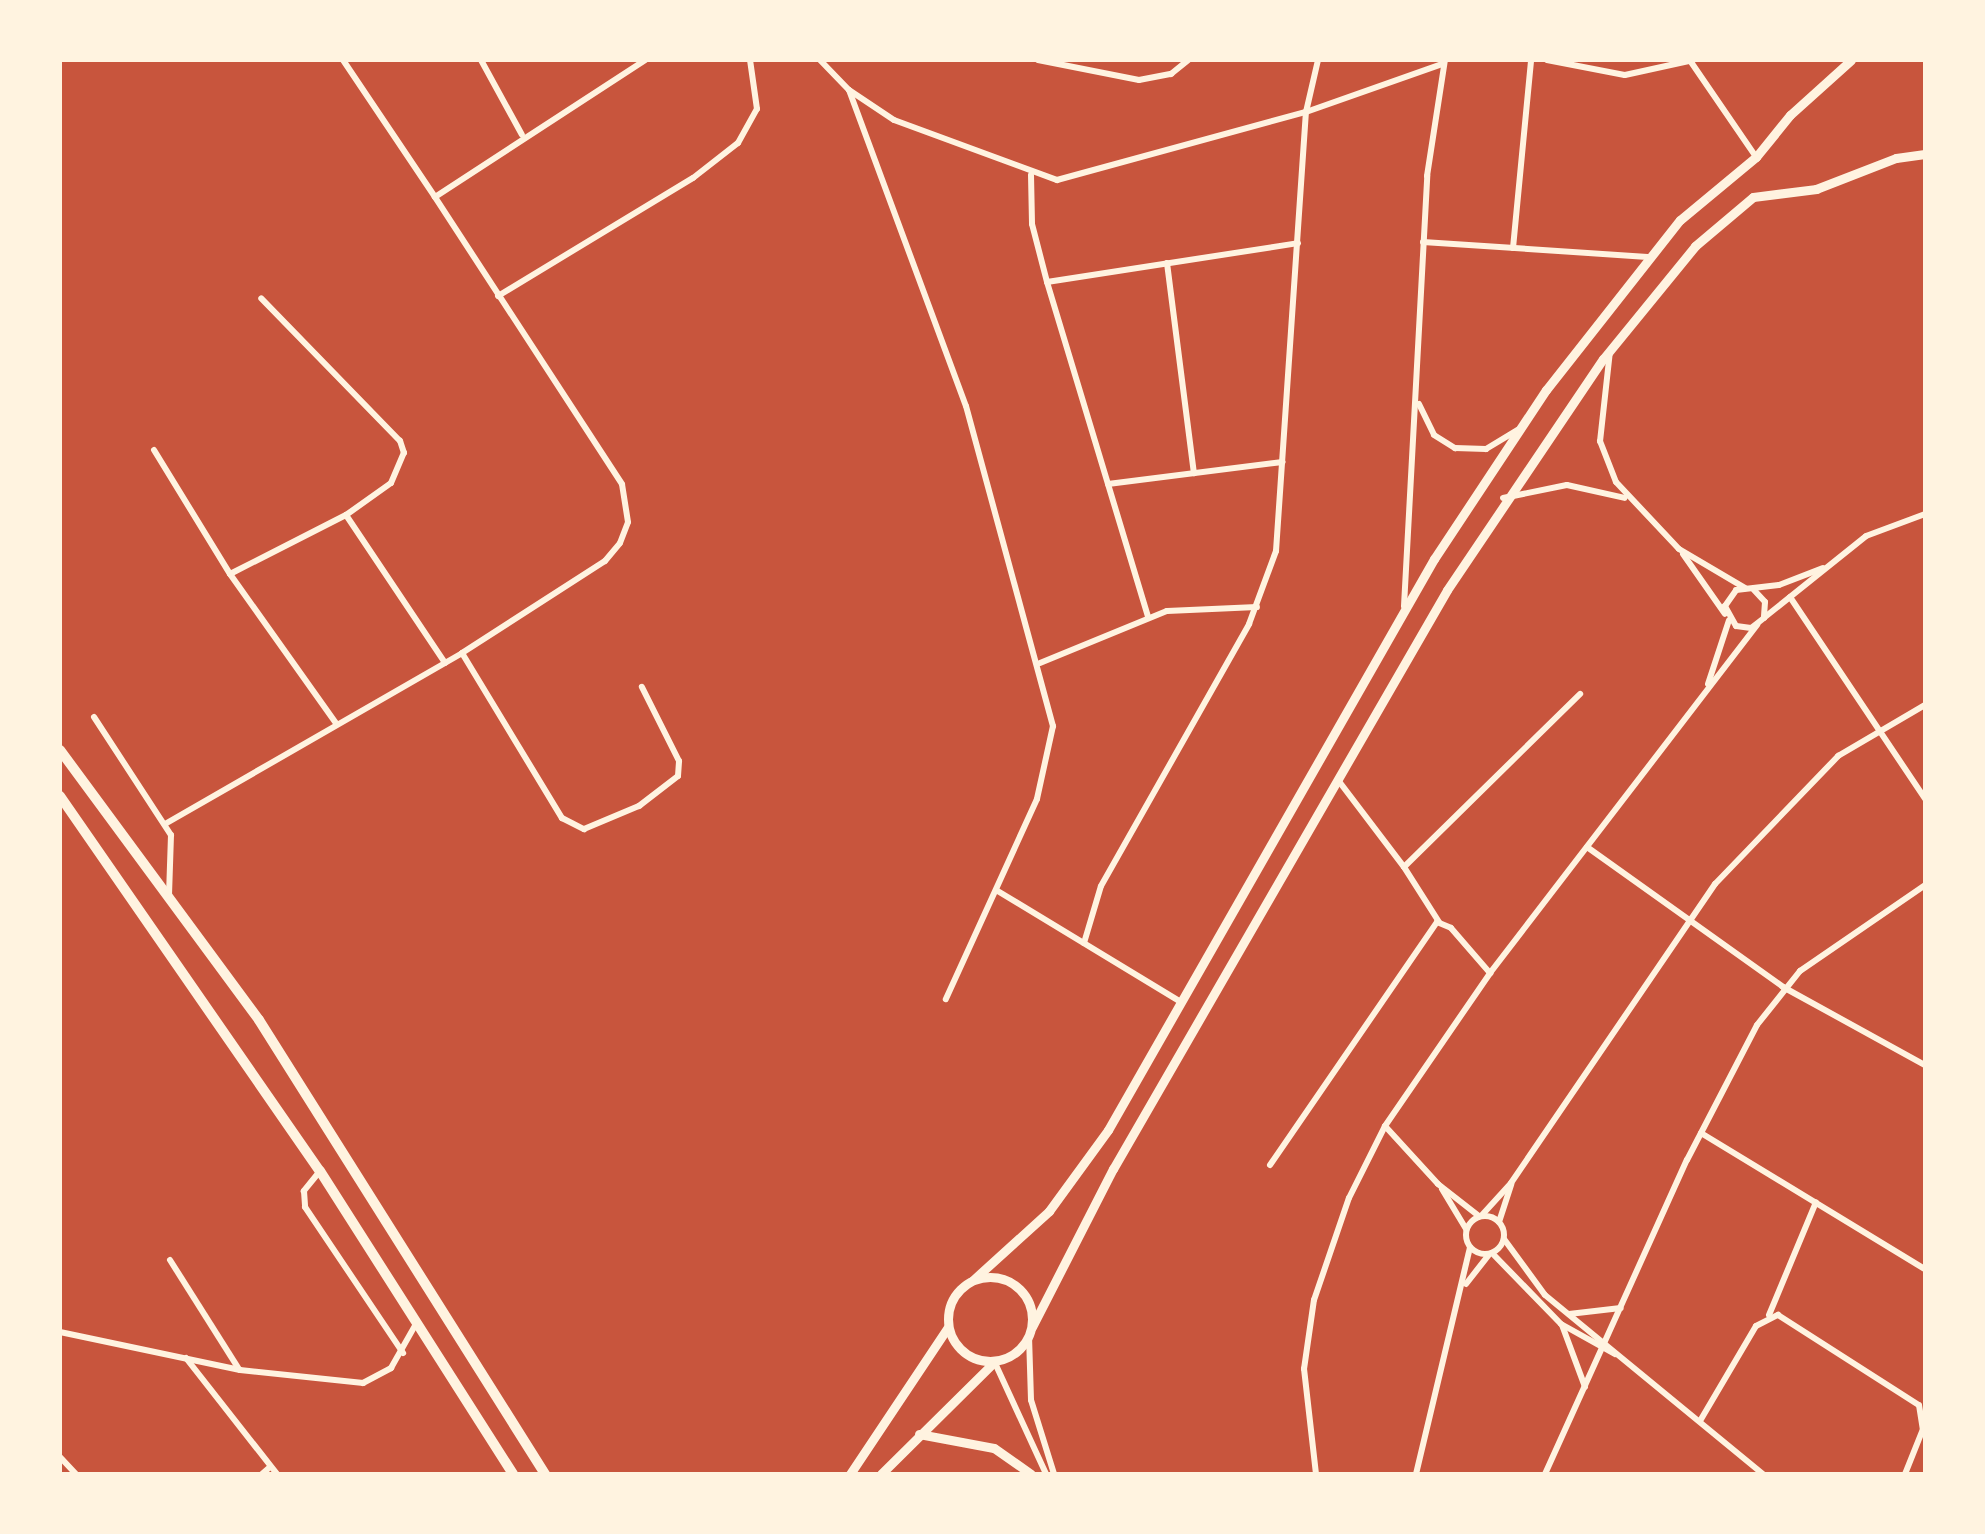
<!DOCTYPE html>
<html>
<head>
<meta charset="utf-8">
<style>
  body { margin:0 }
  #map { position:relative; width:1985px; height:1534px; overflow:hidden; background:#c8553d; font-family:"Playfair Display",serif }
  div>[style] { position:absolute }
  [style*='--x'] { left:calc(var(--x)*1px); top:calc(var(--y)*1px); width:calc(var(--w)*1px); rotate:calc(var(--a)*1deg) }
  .minor>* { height:6px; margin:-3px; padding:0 3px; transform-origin:3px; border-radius:3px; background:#fff3e0 }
  .minor>.ring { margin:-3px; padding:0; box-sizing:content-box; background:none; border:6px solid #fff3e0; border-radius:50% }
  .secondary>* { height:9px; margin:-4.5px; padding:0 4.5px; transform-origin:4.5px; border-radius:4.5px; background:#fff3e0 }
  .secondary>.ring { margin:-4.5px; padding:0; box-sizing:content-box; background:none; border:9px solid #fff3e0; border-radius:50% }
  .trunk>* { height:10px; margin:-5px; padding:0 5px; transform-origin:5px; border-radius:5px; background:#fff3e0 }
  span { translate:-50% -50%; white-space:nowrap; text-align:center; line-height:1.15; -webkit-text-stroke:8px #fff3e0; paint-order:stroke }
  .frame { position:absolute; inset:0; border:62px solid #fff3e0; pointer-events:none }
</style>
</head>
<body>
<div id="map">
  <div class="minor">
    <i style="--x:343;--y:60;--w:165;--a:56.1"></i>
    <i style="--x:435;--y:197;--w:251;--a:-33.1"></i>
    <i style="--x:481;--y:60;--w:85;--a:61.3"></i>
    <i style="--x:820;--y:60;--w:42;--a:46"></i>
    <i style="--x:849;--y:90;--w:54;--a:33.7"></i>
    <i style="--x:894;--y:120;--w:174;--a:20.2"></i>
    <i style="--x:1057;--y:180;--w:258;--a:-15.3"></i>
    <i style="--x:1306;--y:112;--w:144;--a:-19.4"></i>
    <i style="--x:1038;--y:60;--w:103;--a:11.2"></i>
    <i style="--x:1139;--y:80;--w:33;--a:-11"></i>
    <i style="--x:1171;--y:74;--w:22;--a:-39"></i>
    <i style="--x:1547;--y:60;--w:79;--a:10.9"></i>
    <i style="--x:1625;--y:75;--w:70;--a:-12.4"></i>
    <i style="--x:1691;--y:62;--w:115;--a:55.6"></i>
    <i style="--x:849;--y:90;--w:337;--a:69.7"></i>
    <i style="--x:966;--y:406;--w:332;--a:74.8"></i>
    <i style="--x:1053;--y:726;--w:75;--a:102.4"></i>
    <i style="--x:1037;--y:799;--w:220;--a:114.5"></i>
    <i style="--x:1031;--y:175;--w:49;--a:88.8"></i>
    <i style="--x:1032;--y:224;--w:60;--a:75.5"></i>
    <i style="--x:1047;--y:282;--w:350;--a:73.2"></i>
    <i style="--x:1423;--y:242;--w:225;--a:3.8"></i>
    <i style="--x:1513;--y:248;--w:189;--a:-84.5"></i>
    <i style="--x:1167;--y:263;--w:212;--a:82.7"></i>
    <i style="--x:1047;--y:282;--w:254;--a:-8.8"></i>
    <i style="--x:498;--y:296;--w:228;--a:-31.2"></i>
    <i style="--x:693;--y:178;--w:57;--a:-37.9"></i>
    <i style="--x:738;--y:143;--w:39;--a:-61"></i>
    <i style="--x:757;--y:109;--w:49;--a:-98.1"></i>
    <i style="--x:1610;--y:351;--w:91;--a:96.3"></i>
    <i style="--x:1600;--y:441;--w:44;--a:68.7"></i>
    <i style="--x:1616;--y:482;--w:92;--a:46.8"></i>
    <i style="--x:1679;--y:549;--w:77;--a:30.6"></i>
    <i style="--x:1419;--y:404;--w:34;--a:64"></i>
    <i style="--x:1434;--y:435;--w:25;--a:32"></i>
    <i style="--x:1455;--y:448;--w:31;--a:2"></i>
    <i style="--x:1486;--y:449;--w:37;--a:-31"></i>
    <i style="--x:154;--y:450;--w:145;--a:58.5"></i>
    <i style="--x:230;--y:574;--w:183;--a:54.6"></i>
    <i style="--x:1108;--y:484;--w:176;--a:-7.2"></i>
    <i style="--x:1503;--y:498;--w:65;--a:-11.5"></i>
    <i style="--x:1567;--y:485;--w:59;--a:12.6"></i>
    <i style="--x:346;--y:515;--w:178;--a:56.2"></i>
    <i style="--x:1683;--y:554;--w:73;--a:55"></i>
    <i style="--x:230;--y:574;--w:130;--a:-27"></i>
    <i style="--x:346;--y:515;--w:55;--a:-35.4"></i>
    <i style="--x:391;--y:483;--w:33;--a:-67"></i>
    <i style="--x:404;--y:453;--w:13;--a:-108"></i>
    <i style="--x:400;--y:441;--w:199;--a:-134.2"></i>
    <i style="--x:1754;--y:590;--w:16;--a:47"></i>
    <i style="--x:1765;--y:602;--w:16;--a:94"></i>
    <i style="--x:1764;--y:618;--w:16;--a:142"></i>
    <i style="--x:1751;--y:628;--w:15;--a:-172"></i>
    <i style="--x:1736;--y:626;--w:23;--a:-119"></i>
    <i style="--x:1725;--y:606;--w:19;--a:-55"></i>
    <i style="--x:1736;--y:590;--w:43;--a:-6.6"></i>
    <i style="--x:1779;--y:585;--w:47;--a:-21.1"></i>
    <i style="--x:1790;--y:597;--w:243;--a:56.2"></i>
    <i style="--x:1404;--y:606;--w:431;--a:-86.9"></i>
    <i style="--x:1427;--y:176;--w:117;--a:-81.2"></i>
    <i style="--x:1765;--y:617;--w:129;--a:-38.7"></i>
    <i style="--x:1866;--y:536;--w:63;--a:-20.4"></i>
    <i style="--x:462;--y:653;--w:193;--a:58.8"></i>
    <i style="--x:562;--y:818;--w:25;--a:27"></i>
    <i style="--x:584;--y:829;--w:60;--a:-22.7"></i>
    <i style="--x:639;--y:806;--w:49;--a:-37.6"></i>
    <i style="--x:678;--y:776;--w:15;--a:-86"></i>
    <i style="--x:679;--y:761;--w:83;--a:-116.6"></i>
    <i style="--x:1040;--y:663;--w:137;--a:-22.3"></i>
    <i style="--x:1167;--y:611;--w:90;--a:-2.5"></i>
    <i style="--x:1708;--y:684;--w:67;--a:-71.8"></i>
    <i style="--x:94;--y:717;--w:141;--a:56.9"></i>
    <i style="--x:171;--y:835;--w:61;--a:91.9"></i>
    <i style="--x:1338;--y:780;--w:109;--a:52.8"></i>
    <i style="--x:165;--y:824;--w:343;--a:-29.9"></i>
    <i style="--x:462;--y:653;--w:170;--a:-32.8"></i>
    <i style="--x:605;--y:561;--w:23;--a:-50"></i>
    <i style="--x:620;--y:543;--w:22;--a:-69"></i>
    <i style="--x:628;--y:522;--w:38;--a:-99"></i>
    <i style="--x:622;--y:484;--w:343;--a:-123.1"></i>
    <i style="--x:1587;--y:847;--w:241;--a:35.5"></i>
    <i style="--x:1783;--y:987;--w:162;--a:28.8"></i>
    <i style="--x:996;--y:890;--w:214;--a:31.2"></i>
    <i style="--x:1439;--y:922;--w:65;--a:-122.5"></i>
    <i style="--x:1404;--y:867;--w:247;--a:-44.5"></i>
    <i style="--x:1084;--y:943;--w:59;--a:-73.4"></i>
    <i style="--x:1101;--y:886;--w:301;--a:-60.5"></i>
    <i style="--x:1249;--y:624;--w:78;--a:-69.7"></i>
    <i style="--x:1276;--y:551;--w:440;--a:-86.1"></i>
    <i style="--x:1306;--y:112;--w:53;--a:-77"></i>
    <i style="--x:1385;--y:1126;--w:79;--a:47.6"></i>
    <i style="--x:1438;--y:1184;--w:52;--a:38"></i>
    <i style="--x:1701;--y:1133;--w:262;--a:31.3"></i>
    <i style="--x:1270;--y:1165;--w:295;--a:-55.5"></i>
    <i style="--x:1437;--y:922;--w:15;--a:23"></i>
    <i style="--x:1451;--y:928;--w:60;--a:49.1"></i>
    <i style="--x:320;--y:1171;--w:26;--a:129"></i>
    <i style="--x:304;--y:1191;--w:16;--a:86"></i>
    <i style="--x:305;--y:1207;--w:176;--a:56.1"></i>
    <i style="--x:1442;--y:1189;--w:47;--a:59"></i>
    <i style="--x:1482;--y:1215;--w:43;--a:-47.8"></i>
    <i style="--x:1511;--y:1183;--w:362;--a:-55.7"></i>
    <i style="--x:1715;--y:884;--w:178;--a:-46.1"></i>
    <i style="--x:1838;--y:756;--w:101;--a:-30.4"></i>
    <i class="ring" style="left:1466px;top:1216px;width:32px;height:32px"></i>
    <i style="--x:1499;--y:1222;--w:40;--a:-72"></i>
    <i style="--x:1504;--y:1239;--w:69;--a:53.8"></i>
    <i style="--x:1545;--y:1295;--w:282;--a:39.4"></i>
    <i style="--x:1492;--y:1253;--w:99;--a:45.8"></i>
    <i style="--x:1561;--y:1324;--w:62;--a:29.1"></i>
    <i style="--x:170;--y:1260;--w:129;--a:57.7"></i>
    <i style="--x:1466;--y:1284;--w:37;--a:-52"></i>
    <i style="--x:1569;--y:1314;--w:52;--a:-6.6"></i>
    <i style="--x:1769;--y:1315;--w:122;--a:-67.4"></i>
    <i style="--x:1562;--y:1325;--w:66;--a:69.6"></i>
    <i style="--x:60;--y:1332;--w:184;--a:11.9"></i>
    <i style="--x:240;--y:1370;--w:124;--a:6"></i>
    <i style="--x:363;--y:1383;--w:32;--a:-28"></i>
    <i style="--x:391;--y:1368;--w:53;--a:-60.5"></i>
    <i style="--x:1029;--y:1336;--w:64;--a:88.2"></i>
    <i style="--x:1031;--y:1400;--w:77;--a:72.7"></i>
    <i style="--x:186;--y:1358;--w:147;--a:51.9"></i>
    <i style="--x:995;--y:1363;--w:122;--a:65.3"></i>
    <i style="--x:1700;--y:1421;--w:110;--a:-59.5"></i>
    <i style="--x:1756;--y:1326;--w:25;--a:-27"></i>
    <i style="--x:1778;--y:1315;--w:167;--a:32.6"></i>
    <i style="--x:1919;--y:1405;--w:24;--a:81"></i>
    <i style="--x:1923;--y:1429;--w:48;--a:111.8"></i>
    <i style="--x:60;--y:1457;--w:23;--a:47"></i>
    <i style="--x:262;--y:1474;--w:11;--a:-41"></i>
    <i style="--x:1316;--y:1474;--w:106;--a:-96.5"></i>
    <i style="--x:1304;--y:1369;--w:70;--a:-81.8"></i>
    <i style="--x:1314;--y:1300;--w:108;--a:-71.1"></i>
    <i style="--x:1349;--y:1198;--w:80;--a:-63.4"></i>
    <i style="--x:1385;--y:1126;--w:186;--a:-55.5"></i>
    <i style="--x:1490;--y:973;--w:439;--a:-52.5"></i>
    <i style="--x:1416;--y:1474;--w:233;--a:-76.6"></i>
    <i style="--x:1545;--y:1474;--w:345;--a:-65.7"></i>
    <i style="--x:1687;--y:1160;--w:152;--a:-62.6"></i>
    <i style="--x:1757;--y:1025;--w:69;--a:-51.5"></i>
    <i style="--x:1800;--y:971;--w:152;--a:-34.5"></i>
  </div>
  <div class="secondary">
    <i class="ring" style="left:948px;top:1277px;width:75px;height:75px"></i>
    <i style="--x:973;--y:1280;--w:103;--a:-42.2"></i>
    <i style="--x:1049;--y:1211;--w:100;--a:-53.9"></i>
    <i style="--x:1108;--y:1130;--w:658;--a:-60.28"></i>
    <i style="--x:1434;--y:559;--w:203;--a:-56.5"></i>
    <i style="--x:1546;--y:390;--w:216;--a:-51.8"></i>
    <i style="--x:1680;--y:220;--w:99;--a:-39.7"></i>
    <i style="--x:1756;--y:157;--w:54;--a:-51"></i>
    <i style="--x:1790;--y:115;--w:82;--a:-42"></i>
    <i style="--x:1032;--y:1327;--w:178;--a:-62.9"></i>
    <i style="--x:1113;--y:1169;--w:668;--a:-60.02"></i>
    <i style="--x:1447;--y:590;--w:279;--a:-56"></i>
    <i style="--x:1603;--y:359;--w:146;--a:-50.8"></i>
    <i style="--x:1695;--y:246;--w:76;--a:-40.2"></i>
    <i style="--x:1753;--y:197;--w:64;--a:-7.2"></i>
    <i style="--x:1816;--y:189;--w:86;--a:-21.2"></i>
    <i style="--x:1896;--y:158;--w:29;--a:-8"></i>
    <i style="--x:919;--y:1434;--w:76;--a:10.6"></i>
    <i style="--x:994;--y:1448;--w:45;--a:35.1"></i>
    <i style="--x:850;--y:1474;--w:177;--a:-56.3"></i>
    <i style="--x:881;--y:1474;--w:159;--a:-44.7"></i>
  </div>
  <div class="trunk">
    <i style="--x:60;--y:750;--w:335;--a:53.6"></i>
    <i style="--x:259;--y:1020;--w:537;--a:57.79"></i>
    <i style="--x:60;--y:796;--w:456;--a:55.3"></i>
    <i style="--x:320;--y:1171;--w:359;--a:57.5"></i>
  </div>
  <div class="frame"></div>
</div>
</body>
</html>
